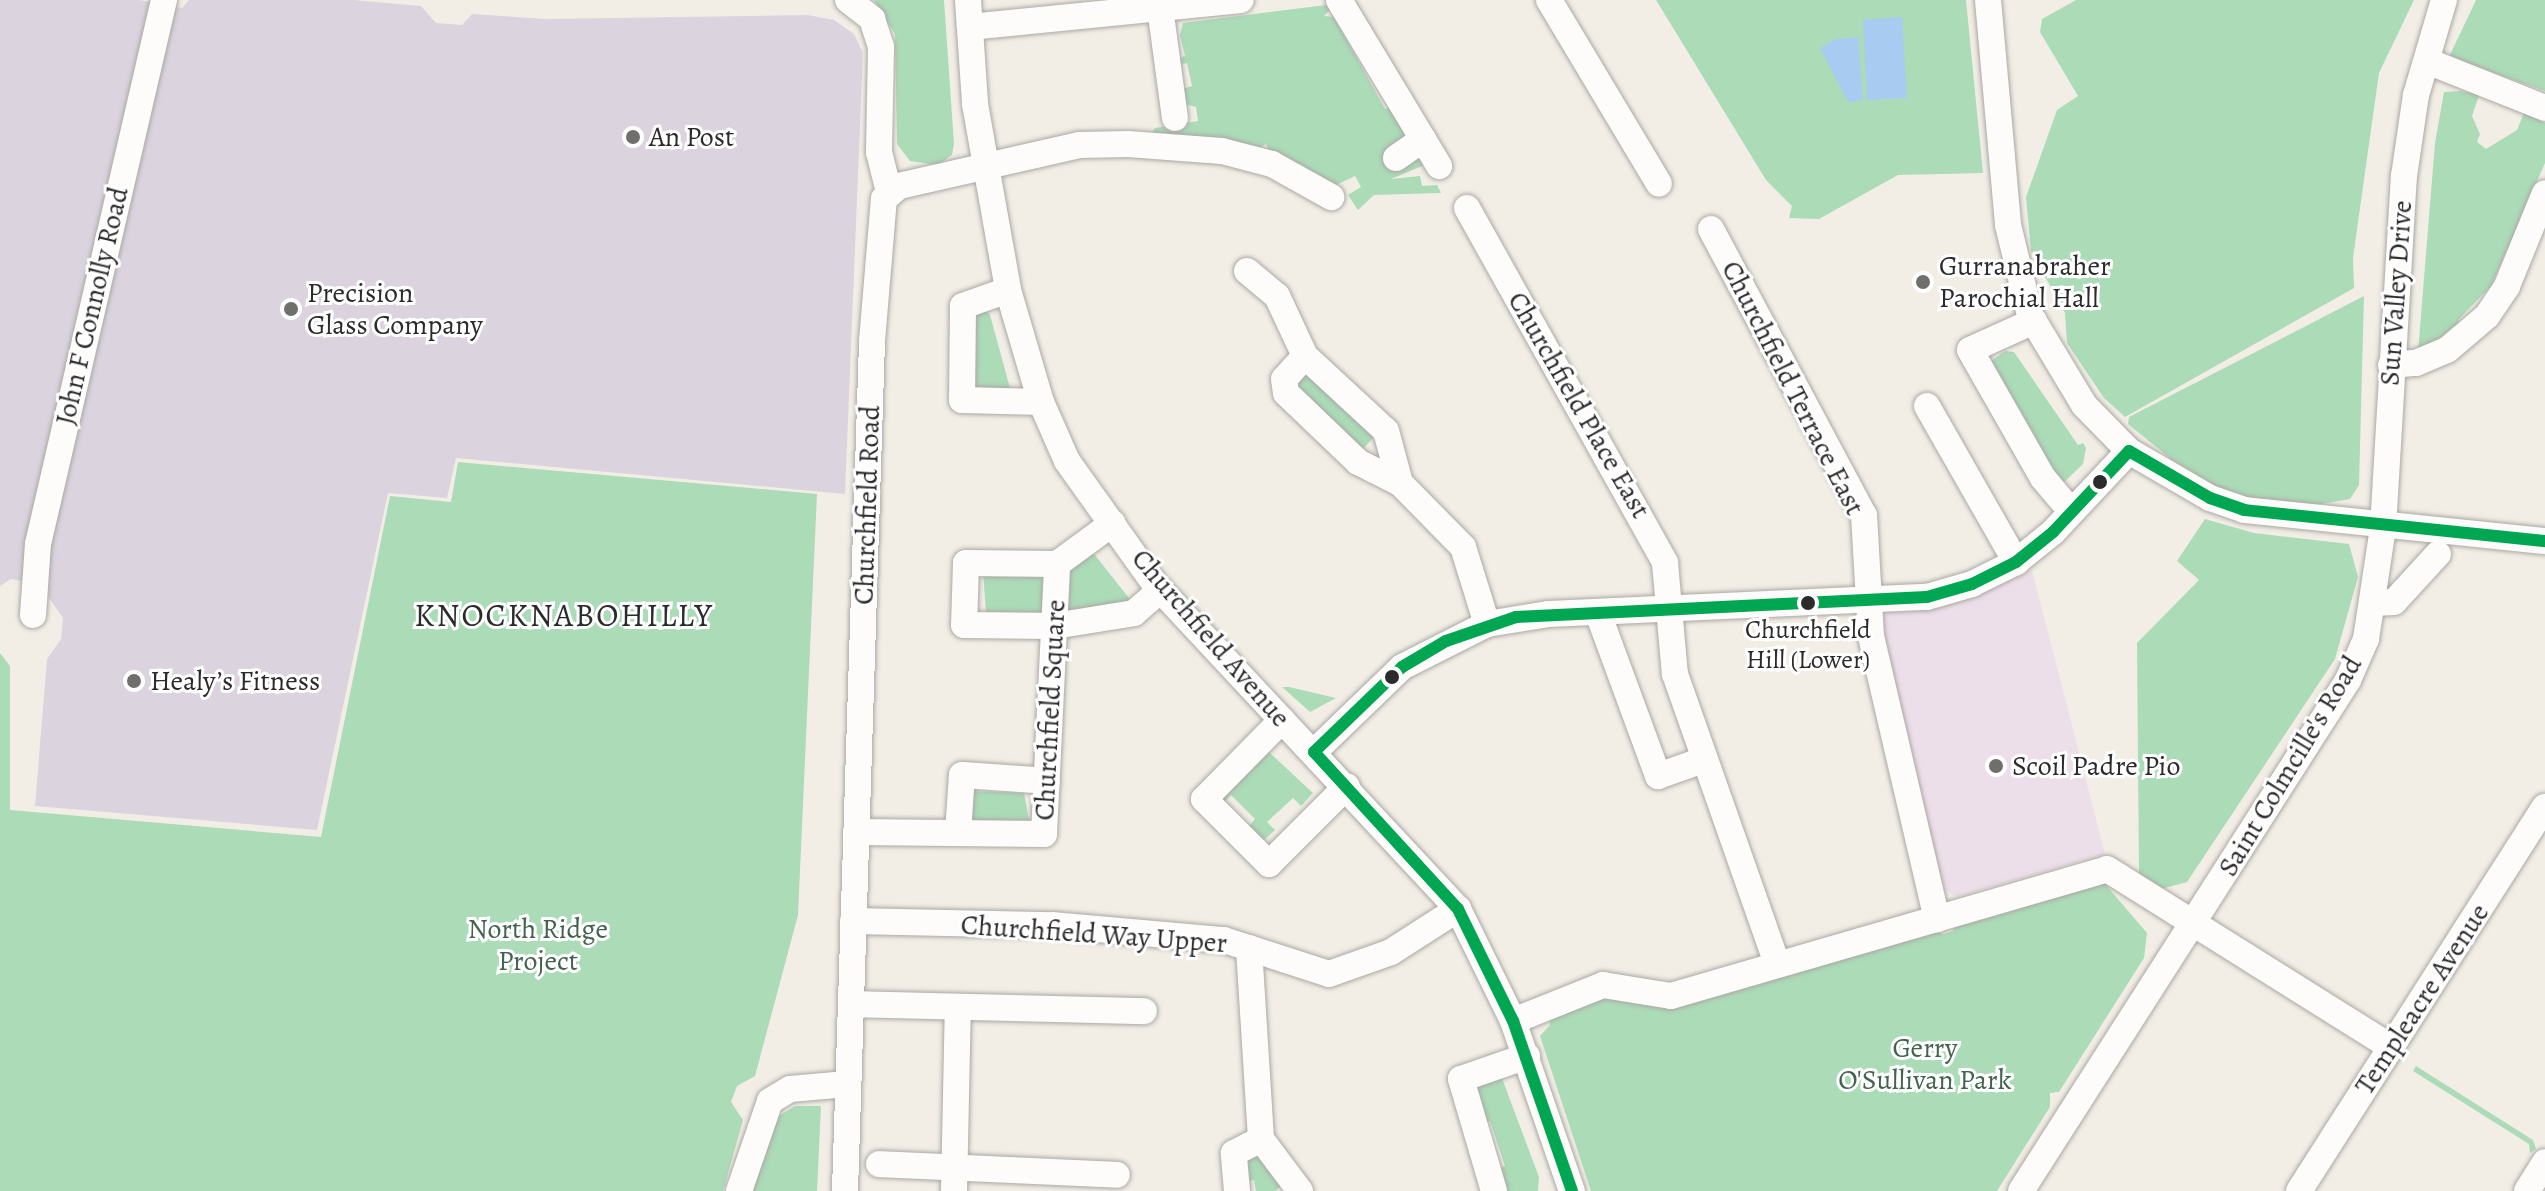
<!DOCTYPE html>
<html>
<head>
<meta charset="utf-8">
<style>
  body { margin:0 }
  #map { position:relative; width:2545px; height:1191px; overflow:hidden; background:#f2eee6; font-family:Alegreya,serif }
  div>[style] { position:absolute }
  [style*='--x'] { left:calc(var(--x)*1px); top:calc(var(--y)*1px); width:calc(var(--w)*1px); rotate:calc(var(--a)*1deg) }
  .built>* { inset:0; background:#eddfea }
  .industrial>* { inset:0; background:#dbd4de }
  .green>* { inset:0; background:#acdbb8 }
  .water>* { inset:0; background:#a8cbf1 }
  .roads { filter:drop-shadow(0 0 2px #aaa8a3) drop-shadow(0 0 2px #aaa8a3) }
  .minor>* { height:26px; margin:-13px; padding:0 13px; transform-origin:13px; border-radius:13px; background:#fdfcfb }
  .bus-1>* { height:12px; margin:-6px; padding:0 6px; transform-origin:6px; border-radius:6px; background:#00a651 }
  .dots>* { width:22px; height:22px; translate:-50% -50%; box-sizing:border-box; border:4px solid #fff; border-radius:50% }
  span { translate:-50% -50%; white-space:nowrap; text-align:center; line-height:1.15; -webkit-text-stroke:6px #fff; paint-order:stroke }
  .bus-label { font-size:26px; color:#2b2b2b }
  .poi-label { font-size:28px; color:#2b2b2b }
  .left { translate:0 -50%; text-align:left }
  .street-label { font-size:28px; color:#2b2b2b }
  .park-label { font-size:28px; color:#44634f }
  .quarter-label { font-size:32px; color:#2b2b2b; letter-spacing:2px }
</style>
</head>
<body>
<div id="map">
  <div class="built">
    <i style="clip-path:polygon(2032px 570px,2105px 854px,1956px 897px,1939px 886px,1880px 621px,1889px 612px,1952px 604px)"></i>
  </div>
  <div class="industrial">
    <i style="clip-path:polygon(0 0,139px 0,182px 8px,189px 0,353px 0,421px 6px,436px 23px,462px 25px,472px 14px,546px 19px,808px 15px,834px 20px,854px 34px,863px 53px,845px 494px,456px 458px,447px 498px,388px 493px,317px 830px,35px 806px,47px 659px,61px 639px,63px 618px,49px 598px,48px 586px,11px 579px,0 586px)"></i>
  </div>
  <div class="green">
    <i style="clip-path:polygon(874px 0,944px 0,954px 144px,952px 155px,938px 165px,910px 161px,897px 144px,895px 34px)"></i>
    <i style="clip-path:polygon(1656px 0,1966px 0,1983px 173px,1898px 175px,1819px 219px,1789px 218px,1792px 206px,1766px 180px)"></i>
    <i style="clip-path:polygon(2076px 0,2414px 0,2379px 73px,2353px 258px,2354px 288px,2125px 417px,2104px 398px,2067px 343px,2065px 313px,2031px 251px,2026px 197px,2057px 110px,2078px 96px,2040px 32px,2042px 19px)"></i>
    <i style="clip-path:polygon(2476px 0,2545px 0,2545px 91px,2449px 57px)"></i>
    <i style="clip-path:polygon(1326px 5px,1330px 10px,1324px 16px,1334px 17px,1385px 109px,1392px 107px,1405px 134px,1403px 143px,1427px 164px,1391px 179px,1420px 176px,1422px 186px,1437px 185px,1441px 193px,1374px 195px,1358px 210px,1348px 195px,1361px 187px,1355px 176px,1334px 186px,1271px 156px,1266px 144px,1257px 150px,1150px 136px,1155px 128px,1198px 121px,1196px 107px,1181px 103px,1179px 90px,1192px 86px,1187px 63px,1175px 66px,1173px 60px,1185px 56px,1180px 35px,1183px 23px)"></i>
    <i style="clip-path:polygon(2461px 91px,2479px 95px,2472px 116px,2480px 134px,2477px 142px,2486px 149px,2517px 130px,2524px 113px,2545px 123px,2545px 163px,2491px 286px,2458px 320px,2463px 326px,2418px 352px,2435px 143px,2444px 92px)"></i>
    <i style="clip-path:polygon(2364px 296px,2359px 485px,2350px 499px,2309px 506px,2227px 494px,2171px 459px,2128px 424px,2129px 417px)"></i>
    <i style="clip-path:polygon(982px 306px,990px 315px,1010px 388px,975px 393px,971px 312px)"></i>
    <i style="clip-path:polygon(2005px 351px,2014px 352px,2078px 445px,2083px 443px,2086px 448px,2083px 464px,2060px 486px,1987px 364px)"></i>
    <i style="clip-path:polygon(1305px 372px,1376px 435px,1360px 452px,1295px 392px,1295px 380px)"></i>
    <i style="clip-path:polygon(458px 462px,817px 494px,798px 915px,755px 1076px,737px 1086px,731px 1102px,743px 1120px,723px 1191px,0 1191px,0 653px,10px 666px,10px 810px,321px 837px,390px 496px,451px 502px)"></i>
    <i style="clip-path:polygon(2205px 519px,2254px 533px,2349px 544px,2358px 577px,2335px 659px,2187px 882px,2161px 889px,2139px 875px,2137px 643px,2199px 580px,2177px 561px)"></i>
    <i style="clip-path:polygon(1085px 554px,1095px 555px,1132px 602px,1063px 612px,1069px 565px)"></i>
    <i style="clip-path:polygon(983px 572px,1038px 574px,1046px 582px,1043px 612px,986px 612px)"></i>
    <i style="clip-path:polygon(1282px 687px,1289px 687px,1336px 698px,1310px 712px)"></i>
    <i style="clip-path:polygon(1269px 752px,1313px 793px,1301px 806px,1293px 798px,1267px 822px,1275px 830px,1263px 841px,1248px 827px,1255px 819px,1231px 795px,1223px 803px,1216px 796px,1236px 785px)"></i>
    <i style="clip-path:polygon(970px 791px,1024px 793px,1029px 820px,1023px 825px,969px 824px)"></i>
    <i style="clip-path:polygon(2094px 882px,2105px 884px,2147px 933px,2144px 958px,2059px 1092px,2050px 1093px,2050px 1107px,1997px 1191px,1591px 1191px,1540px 1036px,1550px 1025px,1549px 1017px,1599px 997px,1664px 1008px,1933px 929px,1943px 934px,1953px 931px,1955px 922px)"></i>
    <i style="clip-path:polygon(2416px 1066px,2533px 1140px,2536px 1149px,2530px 1153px,2529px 1144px,2413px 1071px)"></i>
    <i style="clip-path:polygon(1500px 1073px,1539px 1177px,1538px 1191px,1503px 1191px,1494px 1170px,1505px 1166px,1490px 1121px,1479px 1124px,1468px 1085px)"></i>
    <i style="clip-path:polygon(795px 1106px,821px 1106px,817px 1191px,751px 1191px,774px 1119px)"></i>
    <i style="clip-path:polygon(1256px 1152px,1284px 1183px,1276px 1191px,1256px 1191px,1254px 1180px,1242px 1183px,1239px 1161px)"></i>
  </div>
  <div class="water">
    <i style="clip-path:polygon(1902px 17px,1907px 98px,1867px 100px,1863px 20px)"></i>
    <i style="clip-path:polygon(1858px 37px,1863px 100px,1848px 102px,1820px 48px,1836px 39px)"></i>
  </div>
  <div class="roads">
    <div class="minor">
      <i style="--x:848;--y:0;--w:31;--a:38"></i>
      <i style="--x:872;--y:19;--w:29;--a:72"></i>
      <i style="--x:881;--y:47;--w:105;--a:91.1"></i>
      <i style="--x:879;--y:152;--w:41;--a:76"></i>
      <i style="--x:968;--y:0;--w:104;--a:86.1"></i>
      <i style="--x:975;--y:104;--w:189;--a:79.9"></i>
      <i style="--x:1008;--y:290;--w:117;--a:73.6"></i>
      <i style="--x:1041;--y:402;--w:64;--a:66.2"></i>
      <i style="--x:1067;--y:461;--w:150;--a:54.5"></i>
      <i style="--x:1154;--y:583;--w:446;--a:47"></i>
      <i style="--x:1458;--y:909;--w:125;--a:63.8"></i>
      <i style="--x:1513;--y:1021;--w:180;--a:70.9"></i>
      <i style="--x:1159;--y:0;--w:119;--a:82.3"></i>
      <i style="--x:1339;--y:0;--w:194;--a:58.9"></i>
      <i style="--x:1549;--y:0;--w:214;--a:59.1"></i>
      <i style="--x:1988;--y:0;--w:226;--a:84.9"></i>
      <i style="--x:2008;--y:225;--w:93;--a:76.3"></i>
      <i style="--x:2030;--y:315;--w:105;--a:59"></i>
      <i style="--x:2084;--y:405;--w:64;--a:45.6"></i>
      <i style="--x:2129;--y:451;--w:94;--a:30.1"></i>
      <i style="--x:2210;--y:498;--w:36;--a:19"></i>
      <i style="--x:2244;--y:510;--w:303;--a:5.9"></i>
      <i style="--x:970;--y:27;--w:272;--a:-5.7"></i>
      <i style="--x:2427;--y:61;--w:127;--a:21.7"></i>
      <i style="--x:1396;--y:158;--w:33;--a:-35"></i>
      <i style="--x:1467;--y:208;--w:406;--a:60.8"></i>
      <i style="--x:1665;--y:563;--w:111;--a:84.9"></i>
      <i style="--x:1675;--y:674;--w:307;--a:70.6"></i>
      <i style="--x:1711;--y:229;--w:324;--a:61.9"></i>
      <i style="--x:1864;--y:515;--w:121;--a:86.7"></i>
      <i style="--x:1871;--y:636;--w:291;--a:76.9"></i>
      <i style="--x:1247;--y:271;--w:39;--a:40"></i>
      <i style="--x:1277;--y:296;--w:66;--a:65"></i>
      <i style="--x:1305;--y:356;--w:110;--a:42.8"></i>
      <i style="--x:1386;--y:431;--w:54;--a:74.9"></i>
      <i style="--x:1400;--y:483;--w:90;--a:45.5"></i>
      <i style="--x:1463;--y:547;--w:81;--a:72.7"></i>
      <i style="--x:1008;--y:290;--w:48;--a:160.4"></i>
      <i style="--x:963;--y:306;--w:94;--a:90.6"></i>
      <i style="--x:962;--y:400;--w:79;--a:1.5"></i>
      <i style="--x:2034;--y:321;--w:70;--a:155.6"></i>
      <i style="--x:1970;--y:350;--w:147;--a:60.3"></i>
      <i style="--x:2043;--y:478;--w:42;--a:49.8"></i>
      <i style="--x:1305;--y:356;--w:31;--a:132"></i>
      <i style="--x:1284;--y:379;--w:14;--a:82"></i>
      <i style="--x:1286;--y:393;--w:100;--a:43.8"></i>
      <i style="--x:1358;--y:462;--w:47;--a:26.6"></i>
      <i style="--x:2391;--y:365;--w:25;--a:-5"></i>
      <i style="--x:2416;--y:363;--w:34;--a:-23"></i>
      <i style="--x:2447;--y:350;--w:52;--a:-40.4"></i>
      <i style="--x:2487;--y:316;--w:36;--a:-56"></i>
      <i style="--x:2507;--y:286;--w:100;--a:-67.8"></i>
      <i style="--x:1927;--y:406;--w:180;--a:60.3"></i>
      <i style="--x:1057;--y:564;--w:91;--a:-179.4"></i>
      <i style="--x:966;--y:563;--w:62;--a:91.8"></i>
      <i style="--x:964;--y:625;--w:90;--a:0.6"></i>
      <i style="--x:1054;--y:626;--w:81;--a:-9.2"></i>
      <i style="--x:1134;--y:613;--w:35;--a:-41"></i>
      <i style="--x:2373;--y:603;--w:21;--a:-3"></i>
      <i style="--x:2394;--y:602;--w:65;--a:-47.5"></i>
      <i style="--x:1598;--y:613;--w:174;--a:69.8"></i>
      <i style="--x:1658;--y:776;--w:48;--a:-19.6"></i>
      <i style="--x:33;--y:615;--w:71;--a:-86"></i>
      <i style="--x:38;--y:544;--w:558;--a:-76.96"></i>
      <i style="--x:1282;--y:720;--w:111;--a:134.6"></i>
      <i style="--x:1204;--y:799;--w:92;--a:45"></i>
      <i style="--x:1269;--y:864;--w:110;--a:-45"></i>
      <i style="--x:1314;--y:752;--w:122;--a:-44"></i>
      <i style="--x:1402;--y:667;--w:95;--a:-26.8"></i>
      <i style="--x:1487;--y:624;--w:63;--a:-9.2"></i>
      <i style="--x:1549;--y:614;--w:378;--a:-2.6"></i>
      <i style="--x:1927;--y:597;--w:47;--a:-16.1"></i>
      <i style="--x:1972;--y:584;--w:49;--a:-26.6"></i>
      <i style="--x:2016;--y:562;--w:48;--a:-39"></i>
      <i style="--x:2053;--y:532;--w:111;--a:-46.8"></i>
      <i style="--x:856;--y:832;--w:188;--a:0.6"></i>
      <i style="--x:1044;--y:834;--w:270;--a:-87.2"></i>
      <i style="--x:1057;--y:564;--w:69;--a:-36.2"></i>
      <i style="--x:958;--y:833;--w:58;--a:-86.1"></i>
      <i style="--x:962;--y:775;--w:85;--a:4"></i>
      <i style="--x:853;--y:921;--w:199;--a:1.2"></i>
      <i style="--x:1052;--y:925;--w:173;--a:5"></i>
      <i style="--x:1224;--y:940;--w:110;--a:17.9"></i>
      <i style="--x:1329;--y:974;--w:66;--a:-19.5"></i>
      <i style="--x:1391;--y:952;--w:80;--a:-32.7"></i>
      <i style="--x:1249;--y:948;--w:191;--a:86.4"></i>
      <i style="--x:1261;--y:1139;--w:65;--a:53.1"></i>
      <i style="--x:851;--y:1004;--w:293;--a:1.4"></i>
      <i style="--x:1513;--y:1021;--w:97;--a:-21.8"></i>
      <i style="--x:1603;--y:985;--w:69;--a:9.2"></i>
      <i style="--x:1671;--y:996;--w:454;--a:-16.2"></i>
      <i style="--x:2107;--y:869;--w:335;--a:32.1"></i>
      <i style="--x:879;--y:1164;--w:238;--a:2.6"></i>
      <i style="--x:739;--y:1191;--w:95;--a:-71"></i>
      <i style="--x:770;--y:1101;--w:23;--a:-31"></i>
      <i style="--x:790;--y:1089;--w:57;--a:-5"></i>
      <i style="--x:845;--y:1191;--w:850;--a:-88.18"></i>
      <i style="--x:872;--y:341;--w:143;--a:-85.2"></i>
      <i style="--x:884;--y:199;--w:20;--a:-41"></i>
      <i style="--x:899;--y:186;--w:185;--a:-12.8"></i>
      <i style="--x:1079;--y:145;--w:49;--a:-1.2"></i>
      <i style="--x:1128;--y:144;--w:94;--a:4.3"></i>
      <i style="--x:1222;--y:151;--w:52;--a:14.6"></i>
      <i style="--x:1272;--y:164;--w:68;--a:29.2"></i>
      <i style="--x:954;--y:1191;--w:184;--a:-88.8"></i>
      <i style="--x:1237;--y:1191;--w:38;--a:-95"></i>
      <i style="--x:1234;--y:1153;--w:30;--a:-27"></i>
      <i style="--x:1494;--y:1191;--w:117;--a:-106.4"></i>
      <i style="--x:1461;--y:1079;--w:70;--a:-19.2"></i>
      <i style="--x:2021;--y:1191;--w:607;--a:-57.38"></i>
      <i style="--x:2348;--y:680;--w:45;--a:-66.3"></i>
      <i style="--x:2366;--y:639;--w:112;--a:-81.3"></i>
      <i style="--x:2383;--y:528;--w:353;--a:-86.6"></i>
      <i style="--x:2404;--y:176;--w:82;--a:-81.6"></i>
      <i style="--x:2416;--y:95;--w:99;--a:-73.6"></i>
      <i style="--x:2299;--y:1191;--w:456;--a:-57.4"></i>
      <i style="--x:2527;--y:1191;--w:34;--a:-58"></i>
    </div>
  </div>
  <div class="bus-1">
    <i style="--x:1572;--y:1191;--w:180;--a:-109.1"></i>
    <i style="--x:1513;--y:1021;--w:125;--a:-116.2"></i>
    <i style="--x:1458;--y:909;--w:213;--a:-132.5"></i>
    <i style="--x:1314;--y:752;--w:122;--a:-44"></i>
    <i style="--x:1402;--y:667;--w:51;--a:-30.6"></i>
    <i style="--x:1446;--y:641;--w:74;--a:-18.9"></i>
    <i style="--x:1516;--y:617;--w:411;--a:-2.8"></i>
    <i style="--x:1927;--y:597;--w:47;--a:-16.1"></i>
    <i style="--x:1972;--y:584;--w:49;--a:-26.6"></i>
    <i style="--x:2016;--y:562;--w:48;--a:-39"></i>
    <i style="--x:2053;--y:532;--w:111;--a:-46.8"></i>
    <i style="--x:2129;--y:451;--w:94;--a:30.1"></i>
    <i style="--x:2210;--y:498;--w:36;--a:19"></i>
    <i style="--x:2244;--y:510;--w:303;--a:5.9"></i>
  </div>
  <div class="dots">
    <i style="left:633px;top:137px;background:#716f6c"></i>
    <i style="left:1923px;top:282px;background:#716f6c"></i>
    <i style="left:291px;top:309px;background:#716f6c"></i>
    <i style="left:2100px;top:482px;background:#2b2b2b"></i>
    <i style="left:1808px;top:603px;background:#2b2b2b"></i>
    <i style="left:1392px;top:677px;background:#2b2b2b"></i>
    <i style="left:134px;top:681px;background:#716f6c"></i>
    <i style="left:1996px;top:766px;background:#716f6c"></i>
  </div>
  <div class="bus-label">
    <span style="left:1808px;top:645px">Churchfield<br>Hill (Lower)</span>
  </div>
  <div class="poi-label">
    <span class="left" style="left:649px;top:137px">An Post</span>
    <span class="left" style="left:1939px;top:282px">Gurranabraher<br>Parochial Hall</span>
    <span class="left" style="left:307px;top:309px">Precision<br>Glass Company</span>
    <span class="left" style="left:150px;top:681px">Healy’s Fitness</span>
    <span class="left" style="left:2012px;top:766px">Scoil Padre Pio</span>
  </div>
  <div class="street-label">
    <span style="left:2396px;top:293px;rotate:-86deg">Sun Valley Drive</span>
    <span style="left:92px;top:306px;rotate:-77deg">John F Connolly Road</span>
    <span style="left:1793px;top:388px;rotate:63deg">Churchfield Terrace East</span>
    <span style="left:1579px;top:405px;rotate:60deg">Churchfield Place East</span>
    <span style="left:867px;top:505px;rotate:-88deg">Churchfield Road</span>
    <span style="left:1211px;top:638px;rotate:49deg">Churchfield Avenue</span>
    <span style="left:1050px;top:710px;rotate:-87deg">Churchfield Square</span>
    <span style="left:2290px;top:766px;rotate:-59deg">Saint Colmcille's Road</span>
    <span style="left:1094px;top:934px;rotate:4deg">Churchfield Way Upper</span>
    <span style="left:2422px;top:999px;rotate:-57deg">Templeacre Avenue</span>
  </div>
  <div class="park-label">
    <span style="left:538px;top:945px">North Ridge<br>Project</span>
    <span style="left:1925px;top:1064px">Gerry<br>O'Sullivan Park</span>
  </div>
  <div class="quarter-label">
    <span style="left:564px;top:615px">KNOCKNABOHILLY</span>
  </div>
</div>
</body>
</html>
